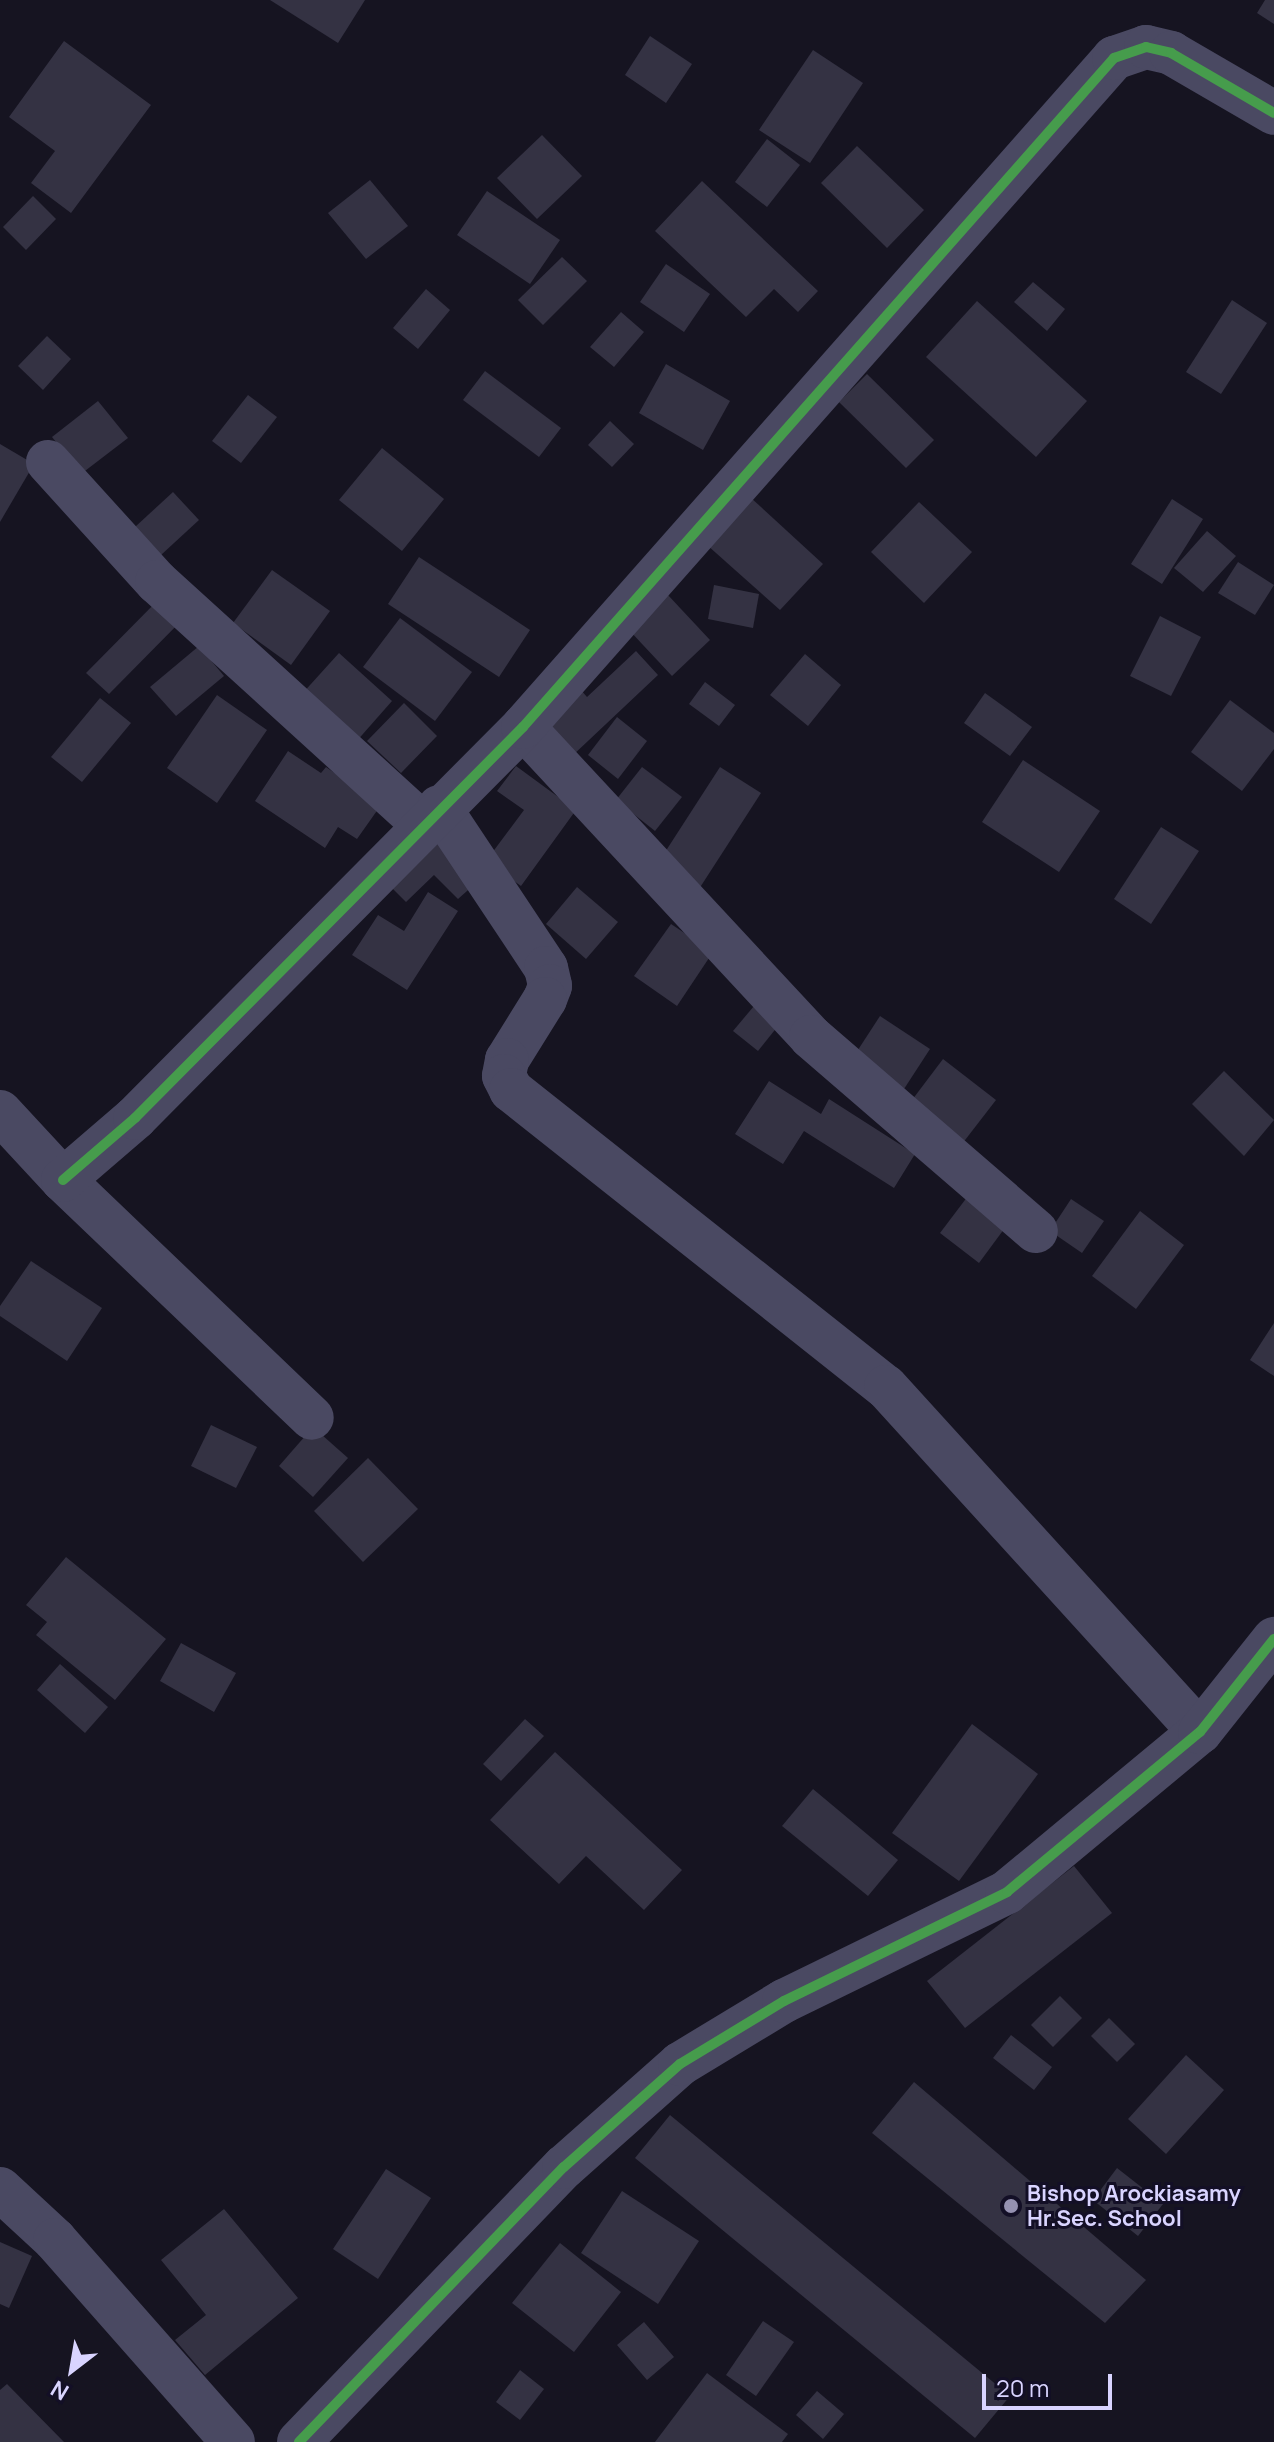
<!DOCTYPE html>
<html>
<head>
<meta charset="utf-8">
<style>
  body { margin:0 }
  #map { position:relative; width:1274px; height:2442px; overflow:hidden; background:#161421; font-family:Manrope,sans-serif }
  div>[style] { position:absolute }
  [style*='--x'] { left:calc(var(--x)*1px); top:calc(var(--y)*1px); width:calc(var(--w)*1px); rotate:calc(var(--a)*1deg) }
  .building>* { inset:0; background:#343243 }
  .minor>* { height:44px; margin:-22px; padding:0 22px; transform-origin:22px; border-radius:22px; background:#4a4962 }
  .cycleway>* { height:10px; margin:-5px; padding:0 5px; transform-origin:5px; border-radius:5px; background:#469c4c }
  .dots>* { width:22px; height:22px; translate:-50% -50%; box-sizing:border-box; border:4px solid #130f26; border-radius:50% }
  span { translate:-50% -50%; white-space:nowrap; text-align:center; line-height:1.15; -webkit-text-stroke:6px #130f26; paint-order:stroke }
  .poi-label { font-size:22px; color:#d9d4ff; font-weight:700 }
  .left { translate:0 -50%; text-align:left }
  .north { position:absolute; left:32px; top:2330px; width:80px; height:80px; -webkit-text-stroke:6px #130f26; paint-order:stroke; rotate:211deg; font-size:22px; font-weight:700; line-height:32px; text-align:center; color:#d9d4ff }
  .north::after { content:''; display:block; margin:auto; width:28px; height:36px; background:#d9d4ff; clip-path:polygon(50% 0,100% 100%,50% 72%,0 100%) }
  .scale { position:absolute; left:982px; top:2374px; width:130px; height:36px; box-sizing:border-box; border:4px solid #d9d4ff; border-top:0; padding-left:10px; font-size:24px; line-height:28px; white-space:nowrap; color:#d9d4ff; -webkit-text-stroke:6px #130f26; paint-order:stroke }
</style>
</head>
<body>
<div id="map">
  <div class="building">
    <i style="clip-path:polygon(270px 0,365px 0,338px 43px)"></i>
    <i style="clip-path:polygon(1265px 0,1274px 0,1274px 24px,1257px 13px)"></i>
    <i style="clip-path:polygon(650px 36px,692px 64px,666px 103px,625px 75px)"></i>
    <i style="clip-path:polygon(64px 41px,151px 105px,71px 213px,31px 183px,55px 151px,9px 117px)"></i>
    <i style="clip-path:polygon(813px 50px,863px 83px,810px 163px,759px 130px)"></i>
    <i style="clip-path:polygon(542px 135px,582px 176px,537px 219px,497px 178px)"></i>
    <i style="clip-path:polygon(767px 139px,800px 165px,767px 207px,735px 182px)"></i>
    <i style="clip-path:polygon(857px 146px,924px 210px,887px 248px,821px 183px)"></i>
    <i style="clip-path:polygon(370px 180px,408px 226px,366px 259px,328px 213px)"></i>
    <i style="clip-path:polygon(702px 181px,818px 291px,798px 312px,774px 289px,746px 317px,655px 231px)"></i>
    <i style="clip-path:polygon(487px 191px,560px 240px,530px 284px,457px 235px)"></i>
    <i style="clip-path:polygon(33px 196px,56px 219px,26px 250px,3px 227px)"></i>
    <i style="clip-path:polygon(562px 257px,587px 281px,543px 325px,518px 300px)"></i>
    <i style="clip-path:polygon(666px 264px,710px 294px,684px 332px,640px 302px)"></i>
    <i style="clip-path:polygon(1033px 282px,1065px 309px,1047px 331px,1014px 302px)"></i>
    <i style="clip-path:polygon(426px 289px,450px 310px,418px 349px,393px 328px)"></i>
    <i style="clip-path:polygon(1232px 300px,1267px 323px,1221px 394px,1186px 372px)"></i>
    <i style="clip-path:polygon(977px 301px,1087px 401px,1036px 457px,926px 357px)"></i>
    <i style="clip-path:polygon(621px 312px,644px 332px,614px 367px,590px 347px)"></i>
    <i style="clip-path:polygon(47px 336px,71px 359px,43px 390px,18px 366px)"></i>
    <i style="clip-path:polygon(666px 364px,730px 401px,703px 450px,639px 413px)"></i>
    <i style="clip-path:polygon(485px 371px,561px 428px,539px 457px,463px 400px)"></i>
    <i style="clip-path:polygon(867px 374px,934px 440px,906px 468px,839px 402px)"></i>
    <i style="clip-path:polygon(248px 395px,277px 417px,241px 463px,212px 441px)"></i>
    <i style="clip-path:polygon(98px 401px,128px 438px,81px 474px,52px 437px)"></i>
    <i style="clip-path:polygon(610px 421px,634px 444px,612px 467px,588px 445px)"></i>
    <i style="clip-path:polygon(0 444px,34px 464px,0 522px)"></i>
    <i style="clip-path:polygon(382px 448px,444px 499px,402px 551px,339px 500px)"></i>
    <i style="clip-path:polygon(173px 492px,199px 520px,161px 555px,135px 527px)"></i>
    <i style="clip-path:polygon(750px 497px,823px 564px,780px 610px,707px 545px)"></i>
    <i style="clip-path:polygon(1172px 499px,1203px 519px,1162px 584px,1131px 564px)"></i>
    <i style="clip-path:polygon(919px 502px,972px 552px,924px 603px,871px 552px)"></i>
    <i style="clip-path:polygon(1207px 531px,1236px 556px,1203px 592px,1174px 568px)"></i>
    <i style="clip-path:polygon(419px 557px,530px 630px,499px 677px,388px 604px)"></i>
    <i style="clip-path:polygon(1238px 562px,1274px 585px,1255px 615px,1218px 593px)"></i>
    <i style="clip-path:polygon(272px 570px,330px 611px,291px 665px,233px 623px)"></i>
    <i style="clip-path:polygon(714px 585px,759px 594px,753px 628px,708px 619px)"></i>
    <i style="clip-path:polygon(165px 593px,187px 615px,109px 694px,86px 673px)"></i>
    <i style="clip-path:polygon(667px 594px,710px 640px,672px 676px,629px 630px)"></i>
    <i style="clip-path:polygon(1160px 616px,1201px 637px,1171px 696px,1130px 676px)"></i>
    <i style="clip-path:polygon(400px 618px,472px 672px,435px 721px,363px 667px)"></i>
    <i style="clip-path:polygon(199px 646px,224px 676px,176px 716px,150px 687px)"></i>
    <i style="clip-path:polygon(636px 651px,658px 675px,571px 757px,535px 720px,574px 682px,587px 697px)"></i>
    <i style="clip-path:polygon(339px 653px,392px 701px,355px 743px,301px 695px)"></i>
    <i style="clip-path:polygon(805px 654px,841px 685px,808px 726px,770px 695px)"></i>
    <i style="clip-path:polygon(705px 682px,735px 705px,719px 726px,689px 704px)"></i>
    <i style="clip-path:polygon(985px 693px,1032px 727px,1010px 756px,964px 723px)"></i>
    <i style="clip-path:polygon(217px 695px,267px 730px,217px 803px,167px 768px)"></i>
    <i style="clip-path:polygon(100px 698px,131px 723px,82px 782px,51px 757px)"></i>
    <i style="clip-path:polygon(1230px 700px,1274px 733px,1274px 749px,1242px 791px,1191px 752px)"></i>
    <i style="clip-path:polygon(404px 703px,437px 736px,401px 773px,367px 741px)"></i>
    <i style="clip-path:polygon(617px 717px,647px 741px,618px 779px,588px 755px)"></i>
    <i style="clip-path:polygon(288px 751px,321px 773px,326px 767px,381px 805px,357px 839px,338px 827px,325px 848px,255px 801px)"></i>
    <i style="clip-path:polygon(1023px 760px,1100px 811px,1059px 872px,982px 822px)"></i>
    <i style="clip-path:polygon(516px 766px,576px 810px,521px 886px,486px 861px,524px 810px,497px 791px)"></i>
    <i style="clip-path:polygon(642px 767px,682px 797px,655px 831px,616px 800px)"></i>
    <i style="clip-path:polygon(720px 767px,761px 793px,699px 889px,658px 863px)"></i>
    <i style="clip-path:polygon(1161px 827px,1199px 851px,1151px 924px,1114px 899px)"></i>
    <i style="clip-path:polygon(429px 835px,476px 883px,458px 899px,434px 875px,406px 902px,383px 879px)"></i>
    <i style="clip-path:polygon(577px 887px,618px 922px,586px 959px,546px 924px)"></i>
    <i style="clip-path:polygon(428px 892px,458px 911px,407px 990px,352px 955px,378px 915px,404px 931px)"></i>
    <i style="clip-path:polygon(671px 924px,713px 952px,677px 1006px,634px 976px)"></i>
    <i style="clip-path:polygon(754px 1006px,778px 1026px,758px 1051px,733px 1031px)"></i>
    <i style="clip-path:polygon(880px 1016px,930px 1049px,904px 1089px,854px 1056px)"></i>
    <i style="clip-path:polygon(943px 1059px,996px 1100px,962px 1144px,909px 1104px)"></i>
    <i style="clip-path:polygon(1224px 1071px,1274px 1120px,1244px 1156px,1192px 1104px)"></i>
    <i style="clip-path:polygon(769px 1081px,821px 1114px,829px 1099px,915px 1154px,894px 1188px,804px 1131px,783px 1164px,735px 1134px)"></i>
    <i style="clip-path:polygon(971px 1192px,1010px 1221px,979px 1263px,940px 1233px)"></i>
    <i style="clip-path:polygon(1071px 1199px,1104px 1221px,1082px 1253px,1050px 1231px)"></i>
    <i style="clip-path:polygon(1140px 1211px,1184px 1245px,1136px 1309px,1092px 1276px)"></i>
    <i style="clip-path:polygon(31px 1261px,102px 1308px,67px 1361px,0 1316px,0 1306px)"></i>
    <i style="clip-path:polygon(1274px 1323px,1274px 1376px,1250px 1360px)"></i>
    <i style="clip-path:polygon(211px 1425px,257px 1447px,236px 1488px,191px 1466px)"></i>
    <i style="clip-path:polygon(313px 1427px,348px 1458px,313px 1497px,279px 1466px)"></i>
    <i style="clip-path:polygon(368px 1458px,418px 1509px,363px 1562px,314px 1511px)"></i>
    <i style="clip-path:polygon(66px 1557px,166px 1639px,115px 1700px,36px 1635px,47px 1622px,26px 1605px)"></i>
    <i style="clip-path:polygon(181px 1643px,236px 1673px,214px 1712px,160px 1681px)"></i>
    <i style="clip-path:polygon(60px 1664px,108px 1707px,85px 1733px,37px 1690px)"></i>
    <i style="clip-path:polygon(525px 1719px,544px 1736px,501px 1781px,483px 1764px)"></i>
    <i style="clip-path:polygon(972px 1724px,1038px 1774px,959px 1881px,892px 1833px)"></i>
    <i style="clip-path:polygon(555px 1752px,682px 1870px,644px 1910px,586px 1856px,559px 1884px,490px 1820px)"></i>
    <i style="clip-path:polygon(813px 1789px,898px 1860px,868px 1896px,782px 1826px)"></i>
    <i style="clip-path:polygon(1074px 1866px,1112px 1913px,965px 2028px,927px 1981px)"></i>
    <i style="clip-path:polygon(1060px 1996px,1082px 2018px,1053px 2047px,1031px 2025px)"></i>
    <i style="clip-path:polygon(1109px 2018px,1135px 2044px,1117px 2062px,1091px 2036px)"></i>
    <i style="clip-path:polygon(1011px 2035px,1052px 2067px,1034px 2090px,993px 2058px)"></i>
    <i style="clip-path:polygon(1186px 2055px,1224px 2090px,1166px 2154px,1128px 2119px)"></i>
    <i style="clip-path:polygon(914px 2082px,1146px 2280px,1105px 2323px,872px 2133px)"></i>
    <i style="clip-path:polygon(670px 2115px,1010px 2396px,975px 2438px,635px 2158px)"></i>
    <i style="clip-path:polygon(1117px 2168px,1163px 2204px,1138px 2236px,1093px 2200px)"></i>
    <i style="clip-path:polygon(386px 2169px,431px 2198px,378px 2279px,333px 2249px)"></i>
    <i style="clip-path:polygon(622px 2191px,699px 2241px,658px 2304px,581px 2253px)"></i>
    <i style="clip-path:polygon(224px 2209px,298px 2298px,205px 2375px,175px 2340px,206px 2315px,161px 2260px)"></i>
    <i style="clip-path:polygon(0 2242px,32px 2256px,9px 2308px,0 2304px)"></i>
    <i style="clip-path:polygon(560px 2243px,621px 2292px,574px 2352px,512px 2303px)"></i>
    <i style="clip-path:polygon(763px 2321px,794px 2342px,756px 2396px,726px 2375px)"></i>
    <i style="clip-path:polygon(644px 2322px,674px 2357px,647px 2380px,617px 2345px)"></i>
    <i style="clip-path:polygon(520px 2370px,544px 2389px,520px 2420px,496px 2402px)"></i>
    <i style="clip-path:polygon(707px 2373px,788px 2434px,782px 2442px,655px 2442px)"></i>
    <i style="clip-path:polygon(7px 2384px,64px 2442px,0 2442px,0 2390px)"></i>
    <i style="clip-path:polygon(817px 2391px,844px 2414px,823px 2439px,796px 2415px)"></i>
  </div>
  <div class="minor">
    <i style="--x:48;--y:462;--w:162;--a:47.8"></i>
    <i style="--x:157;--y:582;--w:358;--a:42.3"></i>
    <i style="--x:523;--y:727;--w:423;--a:47.1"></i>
    <i style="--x:811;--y:1037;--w:297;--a:40.8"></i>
    <i style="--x:439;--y:807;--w:193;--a:56.4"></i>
    <i style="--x:546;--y:968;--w:18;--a:77"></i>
    <i style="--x:550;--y:986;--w:14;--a:111"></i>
    <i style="--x:545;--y:999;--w:72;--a:121.9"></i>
    <i style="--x:507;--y:1060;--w:16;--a:101"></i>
    <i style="--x:504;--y:1076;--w:16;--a:63"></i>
    <i style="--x:511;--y:1090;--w:478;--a:38.4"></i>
    <i style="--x:886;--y:1387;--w:466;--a:47.7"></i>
    <i style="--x:0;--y:1112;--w:93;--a:47.2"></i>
    <i style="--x:63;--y:1180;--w:344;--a:43.7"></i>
    <i style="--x:63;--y:1180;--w:95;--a:-40.7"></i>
    <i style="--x:135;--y:1118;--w:551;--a:-45.22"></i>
    <i style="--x:523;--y:727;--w:893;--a:-48.54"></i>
    <i style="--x:1114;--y:58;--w:34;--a:-19"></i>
    <i style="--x:1146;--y:47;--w:26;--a:13"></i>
    <i style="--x:1171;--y:53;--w:119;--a:30.2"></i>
    <i style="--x:0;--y:2189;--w:75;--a:42.8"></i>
    <i style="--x:55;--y:2240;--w:269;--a:48.6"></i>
    <i style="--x:299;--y:2442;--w:382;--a:-46.1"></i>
    <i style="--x:564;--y:2167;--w:155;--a:-41.6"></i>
    <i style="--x:680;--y:2064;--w:122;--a:-31.2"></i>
    <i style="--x:784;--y:2001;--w:248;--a:-26"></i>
    <i style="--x:1007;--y:1892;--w:251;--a:-39.7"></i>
    <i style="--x:1200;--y:1732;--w:119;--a:-51.5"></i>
  </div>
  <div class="cycleway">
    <i style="--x:63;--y:1180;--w:95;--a:-40.7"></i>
    <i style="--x:135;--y:1118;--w:551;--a:-45.22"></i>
    <i style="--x:523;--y:727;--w:893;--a:-48.54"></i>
    <i style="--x:1114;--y:58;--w:34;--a:-19"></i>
    <i style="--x:1146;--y:47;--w:26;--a:13"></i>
    <i style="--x:1171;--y:53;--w:119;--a:30.2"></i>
    <i style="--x:299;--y:2442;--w:382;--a:-46.1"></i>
    <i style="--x:564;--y:2167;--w:155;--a:-41.6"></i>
    <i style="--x:680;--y:2064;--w:122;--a:-31.2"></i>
    <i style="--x:784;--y:2001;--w:248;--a:-26"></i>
    <i style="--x:1007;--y:1892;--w:251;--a:-39.7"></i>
    <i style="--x:1200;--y:1732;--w:119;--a:-51.5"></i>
  </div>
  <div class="dots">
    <i style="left:1011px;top:2206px;background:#9591b1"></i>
  </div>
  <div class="poi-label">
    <span class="left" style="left:1027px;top:2206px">Bishop Arockiasamy<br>Hr.Sec. School</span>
  </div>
  <div class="north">N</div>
  <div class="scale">20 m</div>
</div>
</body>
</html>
